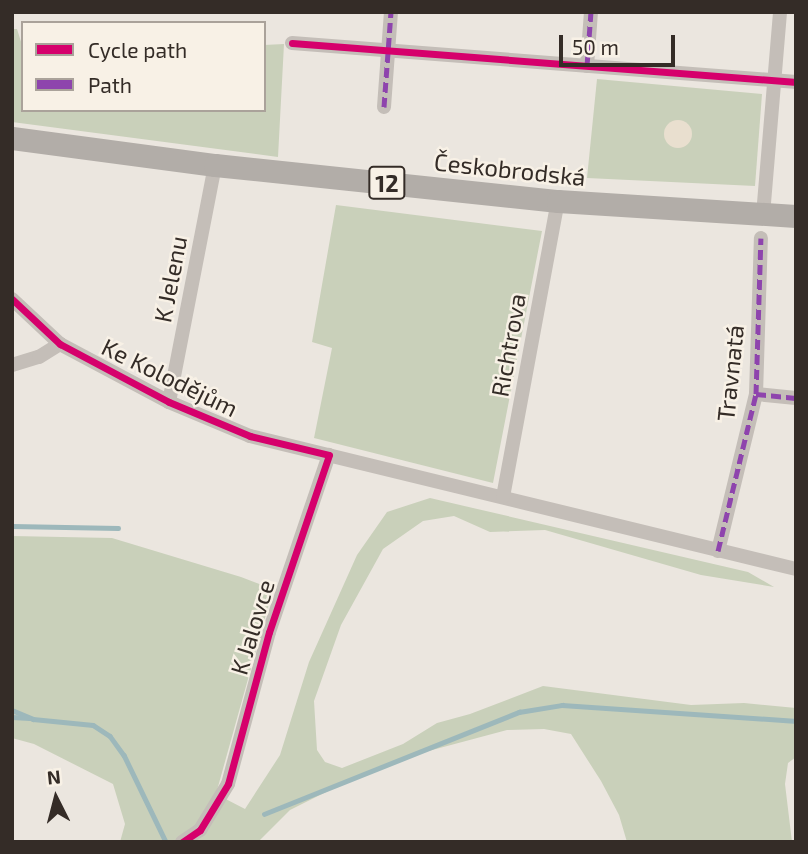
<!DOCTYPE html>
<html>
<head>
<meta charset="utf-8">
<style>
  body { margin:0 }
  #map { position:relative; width:808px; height:854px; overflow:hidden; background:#ebe6df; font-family:"Exo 2",sans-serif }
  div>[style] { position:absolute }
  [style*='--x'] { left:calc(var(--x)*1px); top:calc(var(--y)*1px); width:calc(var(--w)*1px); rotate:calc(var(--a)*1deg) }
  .green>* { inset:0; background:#c9d0ba }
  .plaza>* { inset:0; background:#e9dfcf }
  .round { border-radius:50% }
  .stream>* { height:4.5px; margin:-2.25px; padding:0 2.25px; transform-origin:2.25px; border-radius:2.25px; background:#9db8bb }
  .street>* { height:14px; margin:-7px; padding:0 7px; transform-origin:7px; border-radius:7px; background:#c4beb8 }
  .primary>* { height:23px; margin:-11.5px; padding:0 11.5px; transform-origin:11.5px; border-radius:11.5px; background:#b2ada8 }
  .quiet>* { height:5px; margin-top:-2.5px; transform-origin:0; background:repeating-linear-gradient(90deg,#8e44ad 0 10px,transparent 0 15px) }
  .cycleway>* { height:7px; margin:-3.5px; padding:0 3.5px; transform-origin:3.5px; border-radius:3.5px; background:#d6006c }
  span { translate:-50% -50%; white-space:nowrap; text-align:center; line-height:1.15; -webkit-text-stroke:5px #f8f1e6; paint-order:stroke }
  .shield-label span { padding:2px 5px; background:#f8f1e6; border:2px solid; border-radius:5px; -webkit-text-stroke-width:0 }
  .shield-label { font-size:23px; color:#342c27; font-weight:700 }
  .street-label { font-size:24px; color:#342c27 }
  .frame { position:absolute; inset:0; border:14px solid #342c27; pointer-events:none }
  .legend { position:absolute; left:21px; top:21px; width:245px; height:91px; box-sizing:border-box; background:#f8f1e6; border:2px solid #aaa29a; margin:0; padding:9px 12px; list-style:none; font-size:21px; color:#342c27 }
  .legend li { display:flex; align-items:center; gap:14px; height:35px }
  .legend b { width:35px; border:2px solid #aaa29a }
  .north { position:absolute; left:21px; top:763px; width:70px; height:70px; -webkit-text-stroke:5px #f8f1e6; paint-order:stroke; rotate:354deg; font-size:19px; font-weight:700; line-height:28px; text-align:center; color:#342c27 }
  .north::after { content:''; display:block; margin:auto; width:24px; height:32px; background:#342c27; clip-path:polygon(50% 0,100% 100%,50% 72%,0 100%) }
  .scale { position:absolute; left:559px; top:35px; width:116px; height:32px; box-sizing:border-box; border:4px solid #342c27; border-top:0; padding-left:9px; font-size:21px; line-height:24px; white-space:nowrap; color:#342c27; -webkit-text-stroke:5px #f8f1e6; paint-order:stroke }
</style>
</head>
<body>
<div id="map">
  <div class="green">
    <i style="clip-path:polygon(12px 29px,17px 29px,23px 48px,23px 110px,264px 110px,264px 45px,284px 44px,278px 157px,12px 122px)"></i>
    <i style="clip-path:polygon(597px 79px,762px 94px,755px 186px,587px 178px)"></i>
    <i style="clip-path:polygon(336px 205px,542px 231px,493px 483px,314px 438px,332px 348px,312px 342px)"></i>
    <i style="clip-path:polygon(430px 498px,748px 572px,774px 587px,701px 575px,545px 530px,490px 532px,454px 516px,423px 521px,383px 549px,341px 625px,314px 701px,317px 750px,325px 762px,342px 768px,403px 744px,437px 723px,470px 714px,543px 686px,691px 705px,744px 703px,796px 708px,796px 757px,788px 763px,785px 784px,792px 842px,627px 842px,619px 815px,601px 781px,571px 734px,544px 729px,507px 730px,421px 753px,332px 789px,290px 810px,258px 842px,120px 842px,125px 824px,113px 784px,34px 744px,12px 738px,12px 536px,112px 538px,241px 577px,273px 589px,216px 794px,245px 809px,280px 755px,309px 662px,357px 555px,387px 512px)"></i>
  </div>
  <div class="plaza">
    <i class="round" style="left:664px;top:120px;width:28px;height:28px"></i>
  </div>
  <div class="stream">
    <i style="--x:12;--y:526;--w:106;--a:1.1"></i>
    <i style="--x:12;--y:710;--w:23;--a:23"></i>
    <i style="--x:33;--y:719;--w:60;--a:5.7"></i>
    <i style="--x:93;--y:725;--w:20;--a:33"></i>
    <i style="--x:110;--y:736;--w:24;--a:54"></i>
    <i style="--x:124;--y:755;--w:97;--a:64.2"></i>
    <i style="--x:12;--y:717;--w:17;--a:3"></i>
    <i style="--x:264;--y:814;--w:275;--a:-21.8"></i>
    <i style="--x:519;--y:712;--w:44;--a:-9.2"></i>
    <i style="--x:562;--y:705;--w:235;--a:3.9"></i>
  </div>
  <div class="street">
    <i style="--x:292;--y:43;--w:506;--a:4.42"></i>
    <i style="--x:587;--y:66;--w:54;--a:-85.8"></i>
    <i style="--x:384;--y:107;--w:95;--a:-85.8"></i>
    <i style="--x:763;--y:215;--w:204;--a:-85.2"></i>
    <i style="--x:12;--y:299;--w:66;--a:43.2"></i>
    <i style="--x:60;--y:344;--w:123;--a:28"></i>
    <i style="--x:169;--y:402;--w:88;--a:22.8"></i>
    <i style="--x:250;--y:436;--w:562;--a:13.69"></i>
    <i style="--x:12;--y:365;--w:28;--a:-17"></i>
    <i style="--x:39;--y:357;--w:25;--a:-32"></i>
    <i style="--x:756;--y:394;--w:40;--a:5.7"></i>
    <i style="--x:169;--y:402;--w:241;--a:-79"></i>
    <i style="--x:503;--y:497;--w:301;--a:-79.5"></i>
    <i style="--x:718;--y:551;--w:162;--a:-76.4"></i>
    <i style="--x:756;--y:394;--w:156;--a:-88.2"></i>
    <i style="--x:182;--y:842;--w:22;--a:-34"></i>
    <i style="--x:200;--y:830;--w:54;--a:-58.7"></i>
    <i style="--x:228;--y:784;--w:157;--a:-74.9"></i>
    <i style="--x:269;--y:632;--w:187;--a:-71.3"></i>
  </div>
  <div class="primary">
    <i style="--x:12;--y:138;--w:205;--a:7.6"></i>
    <i style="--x:215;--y:165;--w:345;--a:6"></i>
    <i style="--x:558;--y:201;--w:238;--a:3.6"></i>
  </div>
  <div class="quiet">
    <i style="--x:587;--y:66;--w:54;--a:-85.8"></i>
    <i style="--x:384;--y:107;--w:95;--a:-85.8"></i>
    <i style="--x:756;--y:394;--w:40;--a:5.7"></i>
    <i style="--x:718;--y:551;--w:162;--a:-76.4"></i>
    <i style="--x:756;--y:394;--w:156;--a:-88.2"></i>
  </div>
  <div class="cycleway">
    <i style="--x:292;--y:43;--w:506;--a:4.42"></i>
    <i style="--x:12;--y:299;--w:66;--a:43.2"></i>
    <i style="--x:60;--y:344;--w:123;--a:28"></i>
    <i style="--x:169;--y:402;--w:88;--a:22.8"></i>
    <i style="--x:250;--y:436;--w:81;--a:13.5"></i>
    <i style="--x:329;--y:455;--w:187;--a:108.7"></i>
    <i style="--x:269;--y:632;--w:157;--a:105.1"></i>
    <i style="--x:228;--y:784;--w:54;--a:121.3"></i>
    <i style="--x:200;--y:830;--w:22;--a:146"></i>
  </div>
  <div class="shield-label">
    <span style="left:387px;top:183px">12</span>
  </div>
  <div class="street-label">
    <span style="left:510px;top:169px;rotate:6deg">Českobrodská</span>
    <span style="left:170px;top:279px;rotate:-79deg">K Jelenu</span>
    <span style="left:508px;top:345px;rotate:-80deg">Richtrova</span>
    <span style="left:730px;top:373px;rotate:-84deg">Travnatá</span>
    <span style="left:170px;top:377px;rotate:26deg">Ke Kolodějům</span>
    <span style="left:252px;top:627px;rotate:-73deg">K Jalovce</span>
  </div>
  <div class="frame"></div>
  <ul class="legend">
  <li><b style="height:9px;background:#d6006c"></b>Cycle path</li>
  <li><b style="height:9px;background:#8e44ad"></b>Path</li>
  </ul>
  <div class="north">N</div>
  <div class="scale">50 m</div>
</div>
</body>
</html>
